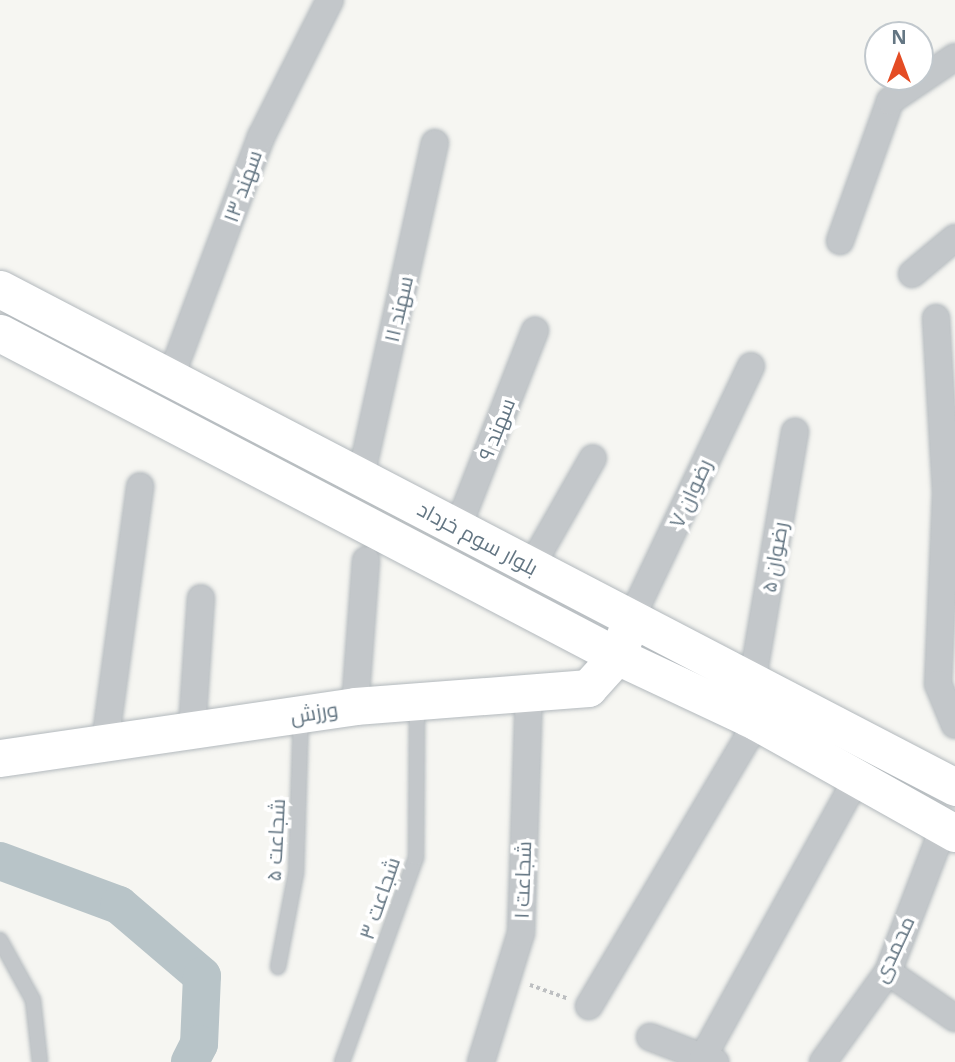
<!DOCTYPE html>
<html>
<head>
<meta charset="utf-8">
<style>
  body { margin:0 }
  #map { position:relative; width:955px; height:1062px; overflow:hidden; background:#f6f6f2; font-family:"Noto Sans",Cairo,sans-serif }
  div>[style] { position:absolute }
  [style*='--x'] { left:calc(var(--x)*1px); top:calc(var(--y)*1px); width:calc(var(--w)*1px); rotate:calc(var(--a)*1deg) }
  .river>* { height:38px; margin:-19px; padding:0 19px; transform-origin:19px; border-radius:19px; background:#b8c4c8 }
  .path>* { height:3.5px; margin-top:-1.75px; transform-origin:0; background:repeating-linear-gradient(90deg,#bdbfc1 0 3.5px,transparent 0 7px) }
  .roads { filter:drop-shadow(0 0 2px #b3b9bd) drop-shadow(0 0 2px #b3b9bd) }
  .lane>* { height:14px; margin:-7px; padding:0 7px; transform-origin:7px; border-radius:7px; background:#c3c7ca }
  .street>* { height:26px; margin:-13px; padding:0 13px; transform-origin:13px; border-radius:13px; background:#c3c7ca }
  .secondary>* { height:37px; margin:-18.5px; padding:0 18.5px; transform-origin:18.5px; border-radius:18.5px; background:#fff }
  span { translate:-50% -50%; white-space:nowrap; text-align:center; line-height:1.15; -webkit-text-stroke:7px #fff; paint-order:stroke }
  .street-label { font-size:21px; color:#647683 }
  .north { position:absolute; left:864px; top:21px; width:70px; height:70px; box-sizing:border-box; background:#fff; border:2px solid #c1c8cd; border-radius:50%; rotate:0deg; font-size:19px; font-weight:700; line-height:28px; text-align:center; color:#647683 }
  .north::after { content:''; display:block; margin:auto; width:24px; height:32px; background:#e44c24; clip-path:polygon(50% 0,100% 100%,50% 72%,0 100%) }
</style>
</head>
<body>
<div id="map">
  <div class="river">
    <i style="--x:0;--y:861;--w:127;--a:20.3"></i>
    <i style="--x:119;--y:905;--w:109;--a:40.5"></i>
    <i style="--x:202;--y:976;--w:68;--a:92.5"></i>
    <i style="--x:199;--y:1044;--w:20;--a:117"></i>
  </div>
  <div class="path">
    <i style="--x:530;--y:985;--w:41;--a:19.7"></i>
  </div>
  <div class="roads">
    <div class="lane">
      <i style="--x:0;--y:940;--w:68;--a:61.2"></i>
      <i style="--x:33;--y:1000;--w:62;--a:83.6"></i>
      <i style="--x:278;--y:967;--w:96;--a:-79.2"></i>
      <i style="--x:296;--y:873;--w:158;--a:-88.2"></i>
      <i style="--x:342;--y:1062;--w:217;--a:-70.1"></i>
      <i style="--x:416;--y:858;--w:156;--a:-89.6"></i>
    </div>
    <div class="street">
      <i style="--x:840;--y:241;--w:149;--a:-70.3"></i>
      <i style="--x:890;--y:101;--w:78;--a:-34.1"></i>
      <i style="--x:912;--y:274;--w:56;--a:-39.9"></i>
      <i style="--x:936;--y:318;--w:176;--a:86.7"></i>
      <i style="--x:946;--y:494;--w:190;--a:92.4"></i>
      <i style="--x:938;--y:684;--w:44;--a:67.5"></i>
      <i style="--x:170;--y:379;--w:259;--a:-69.4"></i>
      <i style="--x:261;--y:137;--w:153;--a:-63.3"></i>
      <i style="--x:361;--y:476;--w:341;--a:-77.5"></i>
      <i style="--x:458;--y:527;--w:211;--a:-68.6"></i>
      <i style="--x:531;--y:567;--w:125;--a:-60.4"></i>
      <i style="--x:630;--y:621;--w:282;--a:-64.6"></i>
      <i style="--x:752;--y:683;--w:255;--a:-80.3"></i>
      <i style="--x:355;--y:706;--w:146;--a:-85.7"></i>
      <i style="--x:192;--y:729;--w:131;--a:-86.1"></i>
      <i style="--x:105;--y:743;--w:259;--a:-82.2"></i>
      <i style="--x:888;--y:972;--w:81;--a:34.5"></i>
      <i style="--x:589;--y:1006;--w:330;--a:-59.4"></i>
      <i style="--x:650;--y:1037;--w:70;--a:21"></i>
      <i style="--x:703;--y:1057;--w:319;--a:-61.1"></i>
      <i style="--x:481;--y:1062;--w:135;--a:-72.8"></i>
      <i style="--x:521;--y:933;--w:240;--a:-88.1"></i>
      <i style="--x:823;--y:1062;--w:111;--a:-54.2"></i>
      <i style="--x:888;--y:972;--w:156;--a:-69"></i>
    </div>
    <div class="secondary">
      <i style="--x:0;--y:289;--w:1077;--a:27.54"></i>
      <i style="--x:0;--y:333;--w:696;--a:27.63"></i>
      <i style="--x:617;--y:656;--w:155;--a:25.2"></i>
      <i style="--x:757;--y:722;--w:227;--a:29.3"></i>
      <i style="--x:0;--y:758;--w:359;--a:-8.3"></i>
      <i style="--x:355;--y:706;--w:234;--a:-4.4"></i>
      <i style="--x:588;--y:688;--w:43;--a:-47.8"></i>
      <i style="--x:617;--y:656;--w:25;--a:-69"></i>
    </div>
  </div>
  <div class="street-label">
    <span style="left:242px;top:186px;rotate:-70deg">سهند ۱۳</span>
    <span style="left:398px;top:309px;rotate:-77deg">سهند ۱۱</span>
    <span style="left:496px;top:429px;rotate:-68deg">سهند ۹</span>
    <span style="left:690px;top:493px;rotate:-65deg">رضوان ۷</span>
    <span style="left:478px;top:538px;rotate:28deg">بلوار سوم خرداد</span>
    <span style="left:774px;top:557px;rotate:-80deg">رضوان ۵</span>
    <span style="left:314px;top:712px;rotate:-9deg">ورزش</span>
    <span style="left:275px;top:840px;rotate:-87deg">شجاعت ۵</span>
    <span style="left:522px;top:880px;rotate:-88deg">شجاعت ۱</span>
    <span style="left:379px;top:898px;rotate:-71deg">شجاعت ۳</span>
    <span style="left:893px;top:949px;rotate:-65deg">محمدی</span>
  </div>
  <div class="north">N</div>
</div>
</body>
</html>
